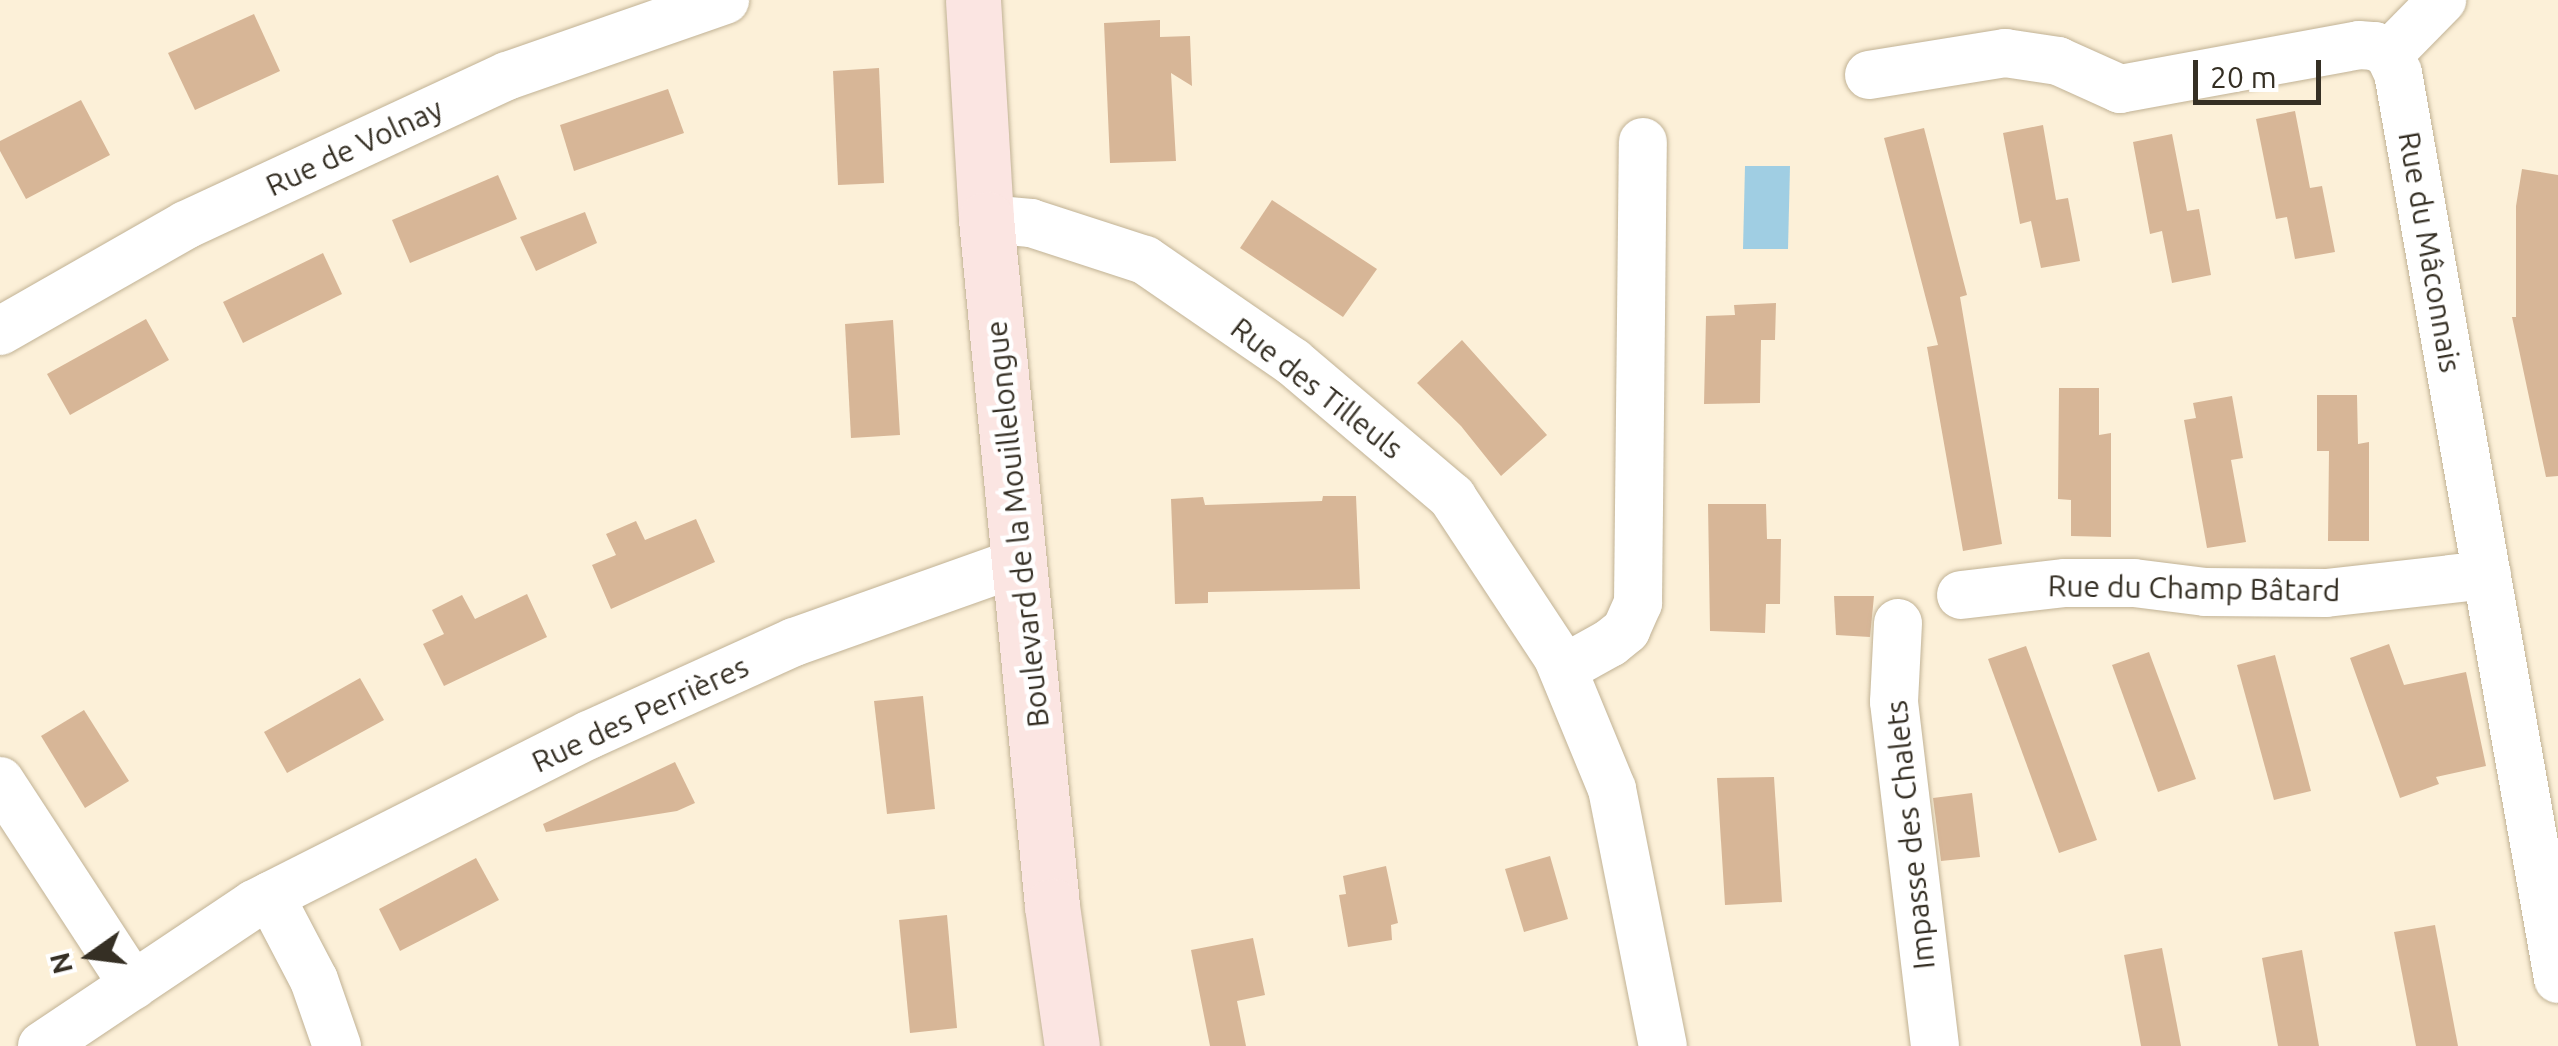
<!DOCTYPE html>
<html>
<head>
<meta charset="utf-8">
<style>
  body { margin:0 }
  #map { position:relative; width:2558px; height:1046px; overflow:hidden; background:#fcf0d8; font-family:Ubuntu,sans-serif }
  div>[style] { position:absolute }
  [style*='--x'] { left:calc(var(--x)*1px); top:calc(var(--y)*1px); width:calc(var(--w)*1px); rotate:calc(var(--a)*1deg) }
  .water>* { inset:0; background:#a0cee3 }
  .building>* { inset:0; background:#d7b697 }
  .roads { filter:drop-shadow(0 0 2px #c1b295) drop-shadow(0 0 2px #c1b295) }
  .minor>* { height:48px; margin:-24px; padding:0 24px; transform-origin:24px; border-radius:24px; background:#fff }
  .secondary>* { height:55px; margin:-27.5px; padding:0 27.5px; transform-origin:27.5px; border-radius:27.5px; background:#fbe5e2 }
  span { translate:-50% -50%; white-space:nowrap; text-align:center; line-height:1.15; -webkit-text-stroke:9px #fff; paint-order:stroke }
  .street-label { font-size:30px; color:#352f24 }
  .north { position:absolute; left:40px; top:906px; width:100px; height:100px; -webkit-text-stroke:8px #fff; paint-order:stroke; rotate:256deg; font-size:28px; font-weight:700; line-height:40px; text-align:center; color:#352f24 }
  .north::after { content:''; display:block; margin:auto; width:35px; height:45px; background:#352f24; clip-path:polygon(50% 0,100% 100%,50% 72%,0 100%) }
  .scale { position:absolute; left:2193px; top:60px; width:128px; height:45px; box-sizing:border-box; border:5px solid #352f24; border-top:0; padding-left:12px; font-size:30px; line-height:35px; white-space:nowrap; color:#352f24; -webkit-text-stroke:8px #fff; paint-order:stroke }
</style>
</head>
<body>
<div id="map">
  <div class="water">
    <i style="clip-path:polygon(1745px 166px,1790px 166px,1788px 249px,1743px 249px)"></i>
  </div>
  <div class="building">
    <i style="clip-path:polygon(254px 14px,280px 71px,195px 110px,168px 53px)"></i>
    <i style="clip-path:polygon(1160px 20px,1160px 37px,1190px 36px,1192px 86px,1171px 73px,1176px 161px,1110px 163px,1104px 23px)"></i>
    <i style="clip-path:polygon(879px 68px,884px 183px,838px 185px,833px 71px)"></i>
    <i style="clip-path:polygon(668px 89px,684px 133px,574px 171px,560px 125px)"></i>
    <i style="clip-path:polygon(81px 100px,110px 155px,26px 199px,0 151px,0 141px)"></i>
    <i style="clip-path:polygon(2295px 111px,2310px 188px,2322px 186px,2335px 252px,2295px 259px,2287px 217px,2276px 219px,2256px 119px)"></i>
    <i style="clip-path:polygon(2043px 125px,2056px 200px,2068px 198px,2080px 261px,2041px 268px,2031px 221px,2020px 224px,2003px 133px)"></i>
    <i style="clip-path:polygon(1924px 128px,1967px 295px,1960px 297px,2002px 544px,1963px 551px,1927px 347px,1938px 345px,1884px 138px)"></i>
    <i style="clip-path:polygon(2172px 134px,2187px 211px,2199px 209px,2211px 275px,2172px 283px,2162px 231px,2150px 234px,2133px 142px)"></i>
    <i style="clip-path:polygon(2522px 169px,2558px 175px,2558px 476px,2546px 477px,2512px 317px,2516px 317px,2516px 206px)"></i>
    <i style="clip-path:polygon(498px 175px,517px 219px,410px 263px,392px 220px)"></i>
    <i style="clip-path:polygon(1272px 200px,1377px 269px,1343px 317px,1240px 248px)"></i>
    <i style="clip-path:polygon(585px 212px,597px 243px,536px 271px,520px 237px)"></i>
    <i style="clip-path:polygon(323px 253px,342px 294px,243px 343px,223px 302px)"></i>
    <i style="clip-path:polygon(1776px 303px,1775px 340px,1761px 340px,1760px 403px,1704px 404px,1706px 316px,1735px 315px,1734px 305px)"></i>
    <i style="clip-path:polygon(146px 319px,169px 360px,70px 415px,47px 374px)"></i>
    <i style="clip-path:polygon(893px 320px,900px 435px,851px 438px,845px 324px)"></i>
    <i style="clip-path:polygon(1462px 340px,1547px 435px,1501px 476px,1461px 426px,1417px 383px)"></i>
    <i style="clip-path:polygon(2059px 388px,2099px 388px,2099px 435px,2111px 433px,2111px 537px,2071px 536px,2071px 500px,2058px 499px)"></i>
    <i style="clip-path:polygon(2317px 395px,2357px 395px,2358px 444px,2369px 442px,2369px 541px,2328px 541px,2329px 451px,2317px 451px)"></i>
    <i style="clip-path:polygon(2232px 396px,2243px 458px,2231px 460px,2246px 542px,2207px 548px,2184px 420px,2196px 418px,2193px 403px)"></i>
    <i style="clip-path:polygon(1323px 496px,1356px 496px,1360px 589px,1208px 592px,1208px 603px,1175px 604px,1171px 499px,1203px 497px,1205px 505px,1322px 501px)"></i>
    <i style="clip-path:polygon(1708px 504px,1766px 504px,1767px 539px,1781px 539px,1780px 604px,1766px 604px,1765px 633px,1710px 631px)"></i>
    <i style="clip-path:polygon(696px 519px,715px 562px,611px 609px,592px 565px,616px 555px,606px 534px,636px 521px,645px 540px)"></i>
    <i style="clip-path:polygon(527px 594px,547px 637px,444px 686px,423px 644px,444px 634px,432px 610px,462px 595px,475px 619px)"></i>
    <i style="clip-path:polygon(1834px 596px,1874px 596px,1870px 637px,1836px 635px)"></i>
    <i style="clip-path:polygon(2389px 644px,2404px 685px,2466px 672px,2486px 766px,2436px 777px,2439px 784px,2400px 798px,2350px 658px)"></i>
    <i style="clip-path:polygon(2026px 646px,2097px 840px,2059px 853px,1988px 659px)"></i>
    <i style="clip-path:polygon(2149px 652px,2196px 779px,2158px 792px,2112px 665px)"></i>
    <i style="clip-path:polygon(2275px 655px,2311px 791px,2274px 800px,2237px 665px)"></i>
    <i style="clip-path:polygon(360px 678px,384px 720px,287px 773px,264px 732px)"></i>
    <i style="clip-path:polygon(923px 696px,935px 809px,887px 814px,874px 701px)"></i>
    <i style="clip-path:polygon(84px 710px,129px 781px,85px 808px,41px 736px)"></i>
    <i style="clip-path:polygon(675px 762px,695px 803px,677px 811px,546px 832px,543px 824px)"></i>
    <i style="clip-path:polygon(1774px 777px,1782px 902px,1725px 905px,1717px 778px)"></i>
    <i style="clip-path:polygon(1972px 793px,1980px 857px,1941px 861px,1933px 798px)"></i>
    <i style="clip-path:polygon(1550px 856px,1568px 919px,1524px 932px,1505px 869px)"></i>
    <i style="clip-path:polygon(476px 858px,499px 900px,400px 951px,379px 909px)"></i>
    <i style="clip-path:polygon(1386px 866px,1398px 923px,1391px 925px,1392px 940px,1348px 947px,1339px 895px,1346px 894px,1343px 876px)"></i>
    <i style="clip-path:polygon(947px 915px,957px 1028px,910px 1033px,899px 920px)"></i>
    <i style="clip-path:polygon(2435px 925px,2458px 1046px,2416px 1046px,2394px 932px)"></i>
    <i style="clip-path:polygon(1253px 938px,1265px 995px,1237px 1001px,1246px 1046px,1210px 1046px,1191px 950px)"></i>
    <i style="clip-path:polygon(2162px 948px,2181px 1046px,2141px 1046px,2124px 955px)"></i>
    <i style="clip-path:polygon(2302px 950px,2319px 1046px,2278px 1046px,2262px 958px)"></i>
  </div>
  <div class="roads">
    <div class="minor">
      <i style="--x:2389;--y:54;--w:76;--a:-45.5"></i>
      <i style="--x:1869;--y:75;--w:138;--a:-9.2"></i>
      <i style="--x:2005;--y:53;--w:54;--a:8.6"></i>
      <i style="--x:2058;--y:61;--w:68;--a:24.3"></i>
      <i style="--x:2120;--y:89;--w:243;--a:-10.4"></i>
      <i style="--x:2359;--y:45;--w:16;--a:4"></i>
      <i style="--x:2375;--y:46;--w:16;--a:30"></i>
      <i style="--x:2389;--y:54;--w:21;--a:65"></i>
      <i style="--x:2398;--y:73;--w:920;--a:79.98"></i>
      <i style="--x:986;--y:219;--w:45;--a:5.1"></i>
      <i style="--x:1031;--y:223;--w:120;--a:18"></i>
      <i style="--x:1145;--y:260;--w:180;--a:34.6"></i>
      <i style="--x:1293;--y:362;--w:209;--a:40.3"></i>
      <i style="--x:1452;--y:497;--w:193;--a:56.6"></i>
      <i style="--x:1558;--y:658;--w:142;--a:67.6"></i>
      <i style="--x:1612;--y:789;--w:262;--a:78.8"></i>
      <i style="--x:0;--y:331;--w:214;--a:-29.7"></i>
      <i style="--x:186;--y:225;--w:354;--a:-24.9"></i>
      <i style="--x:507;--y:76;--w:231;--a:-19.2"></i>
      <i style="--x:1961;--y:595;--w:105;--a:-6.6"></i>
      <i style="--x:2065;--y:583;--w:69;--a:0"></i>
      <i style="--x:2134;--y:583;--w:72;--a:7.2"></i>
      <i style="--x:2205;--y:592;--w:121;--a:0.5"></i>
      <i style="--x:2326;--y:593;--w:162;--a:-6.4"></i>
      <i style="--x:1898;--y:623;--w:79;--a:92.9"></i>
      <i style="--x:1894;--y:702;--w:346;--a:83.2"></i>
      <i style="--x:1563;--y:669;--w:54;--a:-29"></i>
      <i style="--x:1610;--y:643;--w:21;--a:-39"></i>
      <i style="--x:1626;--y:630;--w:30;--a:-66"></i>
      <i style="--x:1638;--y:603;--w:461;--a:-89.4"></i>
      <i style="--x:0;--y:781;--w:244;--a:56.9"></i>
      <i style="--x:270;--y:896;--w:95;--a:62.4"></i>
      <i style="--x:314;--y:980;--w:70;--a:70.8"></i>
      <i style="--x:42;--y:1046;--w:255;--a:-33.8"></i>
      <i style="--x:254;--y:904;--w:375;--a:-26.8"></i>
      <i style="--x:589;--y:735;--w:225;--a:-24.4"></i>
      <i style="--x:794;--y:642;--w:242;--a:-19.6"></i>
    </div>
    <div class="secondary">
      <i style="--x:973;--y:0;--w:219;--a:86.6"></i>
      <i style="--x:986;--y:219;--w:690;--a:84.51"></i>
      <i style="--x:1052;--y:906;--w:141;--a:81.9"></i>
    </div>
  </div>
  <div class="street-label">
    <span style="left:354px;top:147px;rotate:-25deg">Rue de Volnay</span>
    <span style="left:2430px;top:252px;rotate:80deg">Rue du Mâconnais</span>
    <span style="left:1317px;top:388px;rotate:38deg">Rue des Tilleuls</span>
    <span style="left:1017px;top:524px;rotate:-96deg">Boulevard de la Mouillelongue</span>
    <span style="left:2194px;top:588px;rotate:1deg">Rue du Champ Bâtard</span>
    <span style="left:640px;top:714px;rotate:-25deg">Rue des Perrières</span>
    <span style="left:1910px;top:835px;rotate:-96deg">Impasse des Chalets</span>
  </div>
  <div class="north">N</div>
  <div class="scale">20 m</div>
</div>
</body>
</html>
